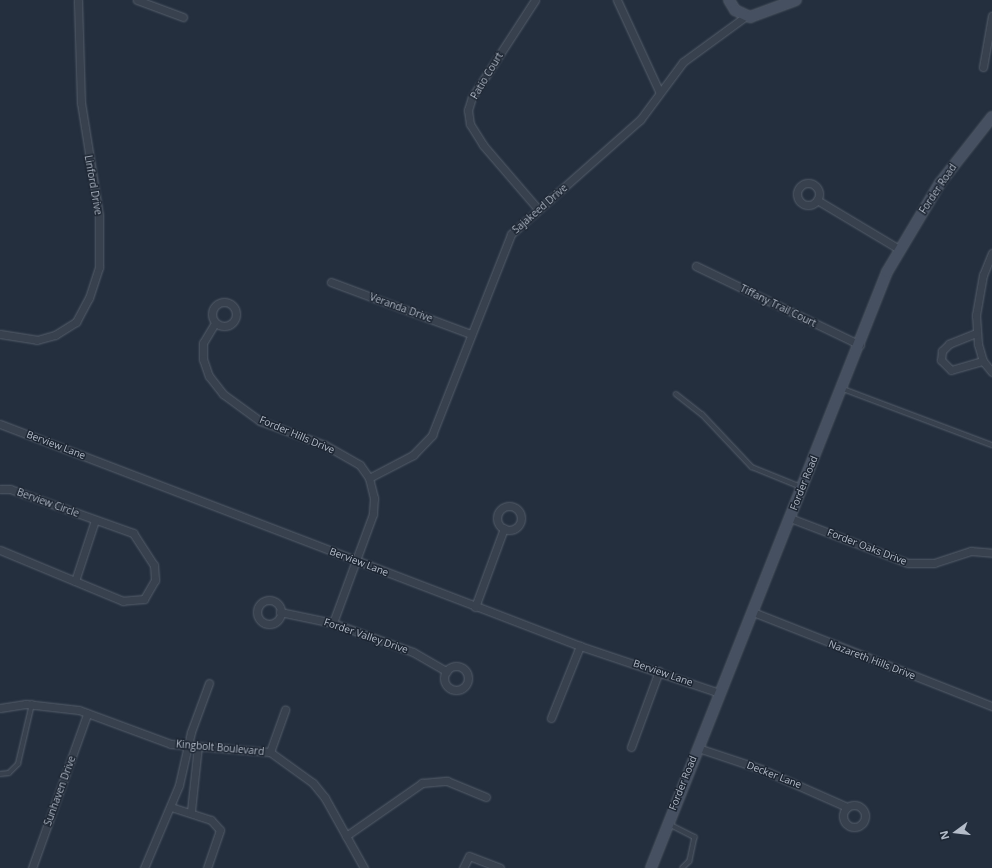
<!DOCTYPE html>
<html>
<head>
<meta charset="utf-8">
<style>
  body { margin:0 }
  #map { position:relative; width:992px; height:868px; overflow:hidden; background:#242f3e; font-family:"Open Sans",sans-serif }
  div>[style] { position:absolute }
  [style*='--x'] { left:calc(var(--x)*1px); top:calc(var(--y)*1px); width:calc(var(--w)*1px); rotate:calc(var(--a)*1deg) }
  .roads { filter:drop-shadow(0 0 1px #565f6c) drop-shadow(0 0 1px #565f6c) }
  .lane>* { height:3.5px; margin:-1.75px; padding:0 1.75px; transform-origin:1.75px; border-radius:1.75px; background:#38414e }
  .street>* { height:7px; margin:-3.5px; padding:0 3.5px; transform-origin:3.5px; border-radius:3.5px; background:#38414e }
  .street>.ring { margin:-3.5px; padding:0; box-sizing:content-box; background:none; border:7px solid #38414e; border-radius:50% }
  .secondary>* { height:10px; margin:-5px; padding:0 5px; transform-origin:5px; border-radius:5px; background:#465061 }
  span { translate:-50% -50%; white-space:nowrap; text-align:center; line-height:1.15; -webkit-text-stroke:3px #1d2633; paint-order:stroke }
  .street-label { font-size:10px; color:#b4bcc9 }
  .north { position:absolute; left:936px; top:812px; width:40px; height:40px; -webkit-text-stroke:3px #1d2633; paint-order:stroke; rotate:255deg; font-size:11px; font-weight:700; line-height:16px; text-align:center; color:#b4bcc9 }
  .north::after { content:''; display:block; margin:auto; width:14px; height:18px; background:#b4bcc9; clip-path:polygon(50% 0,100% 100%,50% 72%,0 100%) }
</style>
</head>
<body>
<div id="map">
  <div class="roads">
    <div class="lane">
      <i style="--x:843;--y:389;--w:159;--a:20.6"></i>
      <i style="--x:676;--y:394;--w:33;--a:38"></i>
      <i style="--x:702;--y:414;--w:73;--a:46.7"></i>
      <i style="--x:752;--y:467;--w:53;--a:22.2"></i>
      <i style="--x:0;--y:774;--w:9;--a:-6"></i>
      <i style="--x:9;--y:773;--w:13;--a:-45"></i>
      <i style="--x:18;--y:764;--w:62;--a:-76.9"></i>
      <i style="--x:669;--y:824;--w:29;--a:27"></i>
      <i style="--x:695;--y:837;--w:25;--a:102"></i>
      <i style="--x:690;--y:861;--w:10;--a:135"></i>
    </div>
    <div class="street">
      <i style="--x:137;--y:0;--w:49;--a:20.3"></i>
      <i style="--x:535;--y:0;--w:116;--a:123"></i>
      <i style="--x:472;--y:97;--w:14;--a:107"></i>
      <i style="--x:468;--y:110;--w:14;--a:82"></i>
      <i style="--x:470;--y:124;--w:25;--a:58"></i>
      <i style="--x:483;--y:145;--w:84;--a:49.3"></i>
      <i style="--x:617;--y:0;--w:100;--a:65.2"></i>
      <i style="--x:983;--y:67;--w:52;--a:-80"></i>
      <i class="ring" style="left:797px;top:183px;width:15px;height:15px"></i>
      <i style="--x:817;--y:200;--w:96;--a:30.9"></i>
      <i style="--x:992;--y:253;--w:24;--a:112"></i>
      <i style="--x:983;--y:275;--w:41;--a:99.9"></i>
      <i style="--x:976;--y:315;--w:29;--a:86"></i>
      <i style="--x:978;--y:344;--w:18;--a:74"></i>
      <i style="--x:983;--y:361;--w:14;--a:51"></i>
      <i style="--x:696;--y:266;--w:182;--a:25.7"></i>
      <i style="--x:331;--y:282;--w:149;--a:20.4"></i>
      <i class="ring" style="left:212px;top:302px;width:17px;height:17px"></i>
      <i style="--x:215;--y:323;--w:23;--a:121"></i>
      <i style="--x:203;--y:343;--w:16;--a:90"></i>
      <i style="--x:203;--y:359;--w:18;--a:71"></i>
      <i style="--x:209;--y:376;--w:23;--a:52"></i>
      <i style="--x:223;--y:394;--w:46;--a:36.1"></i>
      <i style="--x:260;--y:421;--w:69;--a:20.3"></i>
      <i style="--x:325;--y:445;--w:40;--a:29.7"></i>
      <i style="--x:360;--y:465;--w:16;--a:55"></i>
      <i style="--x:369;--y:478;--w:21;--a:76"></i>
      <i style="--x:374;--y:498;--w:16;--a:94"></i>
      <i style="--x:373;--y:514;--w:116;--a:110.2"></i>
      <i style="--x:976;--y:333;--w:29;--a:158"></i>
      <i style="--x:949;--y:344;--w:10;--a:135"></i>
      <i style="--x:942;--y:351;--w:9;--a:96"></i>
      <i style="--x:941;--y:360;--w:14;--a:45"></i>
      <i style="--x:951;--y:370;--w:33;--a:-16"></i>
      <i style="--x:0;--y:334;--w:37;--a:9"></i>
      <i style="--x:37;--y:340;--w:19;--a:-16"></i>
      <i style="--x:55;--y:335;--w:25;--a:-32"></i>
      <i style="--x:76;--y:322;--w:27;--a:-62"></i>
      <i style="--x:89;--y:298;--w:33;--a:-72"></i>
      <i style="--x:99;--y:267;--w:52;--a:-90"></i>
      <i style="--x:99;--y:215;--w:113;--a:-99.1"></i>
      <i style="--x:81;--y:103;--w:103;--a:-91.7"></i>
      <i style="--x:0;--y:424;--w:621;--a:20.94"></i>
      <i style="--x:580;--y:646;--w:148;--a:18.6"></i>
      <i style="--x:369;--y:478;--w:50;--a:-27.6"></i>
      <i style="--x:413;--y:455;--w:28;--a:-46"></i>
      <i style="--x:432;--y:435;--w:216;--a:-68.5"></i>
      <i style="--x:511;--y:234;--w:172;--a:-41.5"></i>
      <i style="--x:640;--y:120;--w:72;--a:-53.4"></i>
      <i style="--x:683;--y:62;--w:78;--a:-36.1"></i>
      <i style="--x:0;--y:489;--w:10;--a:0"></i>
      <i style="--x:10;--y:489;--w:131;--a:19.7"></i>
      <i style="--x:133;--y:533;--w:38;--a:57"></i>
      <i style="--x:154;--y:565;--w:15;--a:86"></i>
      <i style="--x:155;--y:580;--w:22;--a:120"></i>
      <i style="--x:144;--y:599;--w:21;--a:175"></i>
      <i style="--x:123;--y:601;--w:133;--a:-157.5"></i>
      <i class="ring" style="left:497px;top:506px;width:17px;height:17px"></i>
      <i style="--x:790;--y:518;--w:126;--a:20.9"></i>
      <i style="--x:908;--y:563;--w:26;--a:0"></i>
      <i style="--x:934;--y:563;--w:39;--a:-18"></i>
      <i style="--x:971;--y:551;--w:21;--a:5"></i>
      <i style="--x:75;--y:581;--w:64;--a:-71.8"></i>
      <i class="ring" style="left:257px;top:600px;width:17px;height:17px"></i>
      <i style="--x:475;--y:607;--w:84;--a:-69.8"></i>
      <i style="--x:280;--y:612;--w:54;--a:11.7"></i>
      <i style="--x:333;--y:623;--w:85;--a:19.9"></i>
      <i style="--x:413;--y:652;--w:39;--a:30"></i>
      <i style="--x:753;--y:612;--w:257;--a:21.5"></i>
      <i class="ring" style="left:444px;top:666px;width:17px;height:17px"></i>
      <i style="--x:0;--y:708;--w:26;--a:-9"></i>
      <i style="--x:26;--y:704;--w:53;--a:6.5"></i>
      <i style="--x:79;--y:710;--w:98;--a:20.3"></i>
      <i style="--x:171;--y:744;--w:99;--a:4.6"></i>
      <i style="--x:270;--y:752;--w:53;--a:35.8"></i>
      <i style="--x:313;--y:783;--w:19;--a:51"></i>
      <i style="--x:325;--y:798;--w:80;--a:60.9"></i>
      <i style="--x:551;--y:718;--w:78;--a:-68.1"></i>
      <i style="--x:631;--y:747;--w:81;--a:-69.8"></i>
      <i style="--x:698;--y:748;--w:66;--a:18.4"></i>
      <i style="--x:761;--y:769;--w:94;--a:23.8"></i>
      <i style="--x:270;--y:752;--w:45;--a:-70.3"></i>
      <i class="ring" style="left:843px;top:805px;width:15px;height:15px"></i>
      <i style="--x:171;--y:807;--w:42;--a:18"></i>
      <i style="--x:211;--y:820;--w:13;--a:48"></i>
      <i style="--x:220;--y:830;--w:40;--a:108.9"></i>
      <i style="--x:191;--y:811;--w:66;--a:-83.9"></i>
      <i style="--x:346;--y:836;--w:93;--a:-34.9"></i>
      <i style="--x:422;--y:783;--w:25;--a:-5"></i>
      <i style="--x:447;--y:781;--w:42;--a:22.3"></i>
      <i style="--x:32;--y:868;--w:164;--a:-70.3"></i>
      <i style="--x:144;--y:868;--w:90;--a:-67.1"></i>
      <i style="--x:179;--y:785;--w:54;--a:-77.2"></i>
      <i style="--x:191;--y:732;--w:52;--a:-69.8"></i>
      <i style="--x:463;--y:868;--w:13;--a:-63"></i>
      <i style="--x:469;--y:856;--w:33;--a:21"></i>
    </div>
    <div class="secondary">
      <i style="--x:729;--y:0;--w:12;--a:59"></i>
      <i style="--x:735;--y:10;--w:17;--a:25"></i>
      <i style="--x:750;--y:17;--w:49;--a:-20.3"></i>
      <i style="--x:651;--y:868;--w:641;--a:-68.4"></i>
      <i style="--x:887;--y:272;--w:104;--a:-59.2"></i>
      <i style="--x:940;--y:183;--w:84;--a:-51.8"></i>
    </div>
  </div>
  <div class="street-label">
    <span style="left:487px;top:76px;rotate:-59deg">Patio Court</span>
    <span style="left:93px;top:185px;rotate:80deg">Linford Drive</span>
    <span style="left:938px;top:189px;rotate:-56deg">Forder Road</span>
    <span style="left:540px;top:209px;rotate:-41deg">Sajakeed Drive</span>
    <span style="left:778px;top:306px;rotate:26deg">Tiffany Trail Court</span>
    <span style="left:401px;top:308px;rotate:20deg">Veranda Drive</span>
    <span style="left:297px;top:435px;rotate:23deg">Forder Hills Drive</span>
    <span style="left:56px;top:445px;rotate:21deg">Berview Lane</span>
    <span style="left:804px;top:483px;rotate:-68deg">Forder Road</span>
    <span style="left:48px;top:503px;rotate:20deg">Berview Circle</span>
    <span style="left:867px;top:547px;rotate:21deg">Forder Oaks Drive</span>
    <span style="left:359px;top:562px;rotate:21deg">Berview Lane</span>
    <span style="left:366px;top:636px;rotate:19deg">Forder Valley Drive</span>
    <span style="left:872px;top:660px;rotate:21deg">Nazareth Hills Drive</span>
    <span style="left:663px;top:673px;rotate:19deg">Berview Lane</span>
    <span style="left:220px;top:748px;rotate:5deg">Kingbolt Boulevard</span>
    <span style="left:774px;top:775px;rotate:21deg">Decker Lane</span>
    <span style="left:683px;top:783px;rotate:-68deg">Forder Road</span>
    <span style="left:60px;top:791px;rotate:-70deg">Sunhaven Drive</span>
  </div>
  <div class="north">N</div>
</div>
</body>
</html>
